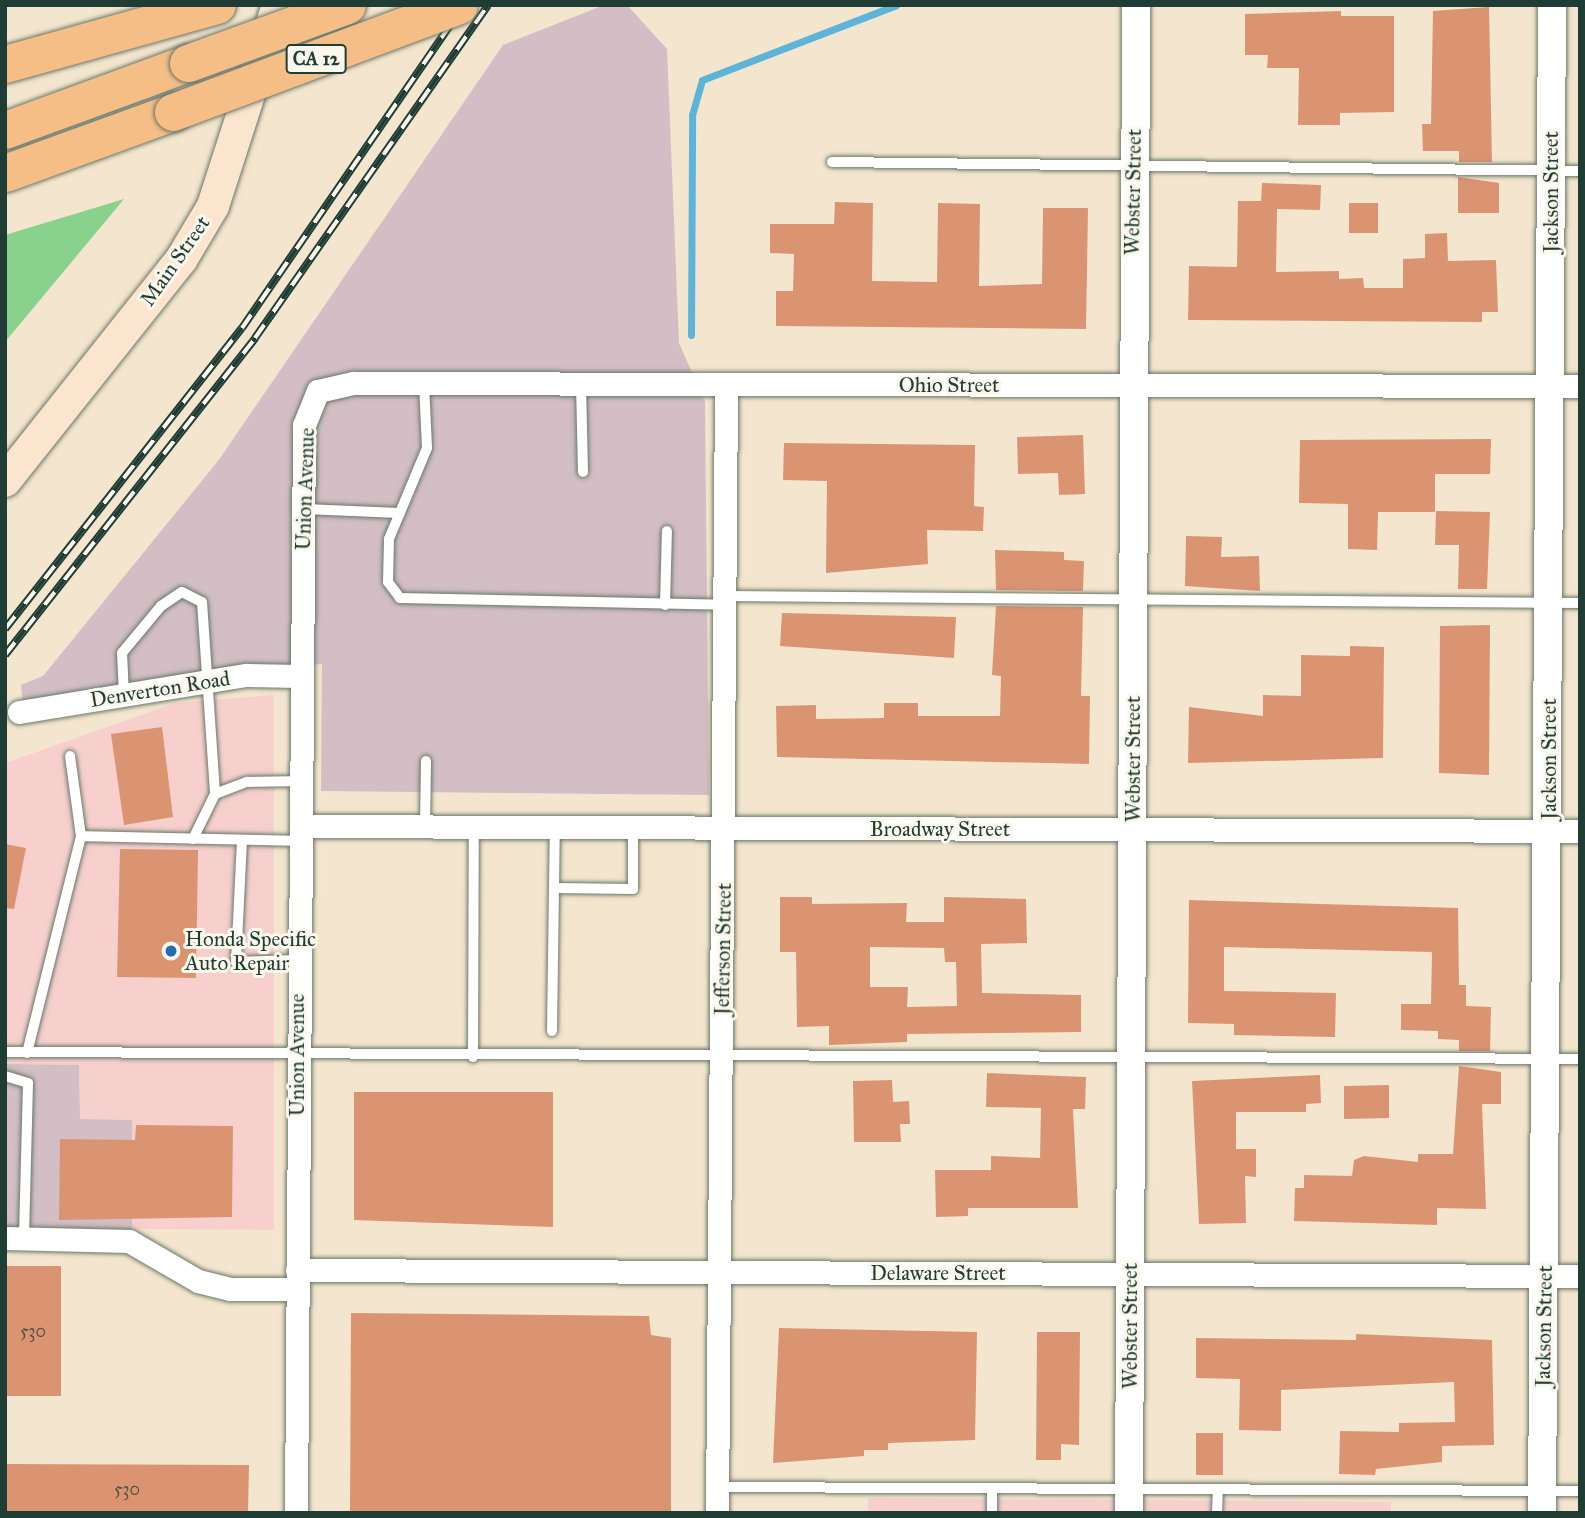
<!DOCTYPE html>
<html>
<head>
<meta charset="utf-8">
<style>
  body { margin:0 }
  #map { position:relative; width:1585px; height:1518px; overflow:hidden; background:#f4e6ce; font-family:"IM FELL Great Primer",serif }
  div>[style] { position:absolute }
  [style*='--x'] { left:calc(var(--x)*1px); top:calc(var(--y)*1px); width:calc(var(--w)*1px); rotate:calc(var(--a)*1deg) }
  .built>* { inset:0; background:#f7d0ce }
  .industrial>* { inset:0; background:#d2bec4 }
  .green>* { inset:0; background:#89d28e }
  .stream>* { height:7px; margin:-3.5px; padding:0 3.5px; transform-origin:3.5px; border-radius:3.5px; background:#5cb4d9 }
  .building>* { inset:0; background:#db9472 }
  .roads { filter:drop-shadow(0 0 2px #6a786a) drop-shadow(0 0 2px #6a786a) }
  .service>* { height:10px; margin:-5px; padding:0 5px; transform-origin:5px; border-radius:5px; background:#fff }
  .minor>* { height:23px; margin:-11.5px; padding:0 11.5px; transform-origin:11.5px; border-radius:11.5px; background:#fff }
  .tertiary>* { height:28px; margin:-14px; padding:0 14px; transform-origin:14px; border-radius:14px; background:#fff }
  .secondary>* { height:32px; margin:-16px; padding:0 16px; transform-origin:16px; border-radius:16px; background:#fbe5cf }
  .trunk>* { height:37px; margin:-18.5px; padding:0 18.5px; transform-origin:18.5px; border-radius:18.5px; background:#f6be87 }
  .rail>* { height:8px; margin-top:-4px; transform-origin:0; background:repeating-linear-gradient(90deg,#fbf7ec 0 16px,#1f3d34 0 32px); box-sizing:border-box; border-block:2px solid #1f3d34 }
  .bridges { filter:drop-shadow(0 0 2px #6a786a) drop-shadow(0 0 2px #6a786a) }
  .trunk-bridge>* { height:37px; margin:-18.5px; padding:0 18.5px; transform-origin:18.5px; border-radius:18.5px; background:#f6be87 }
  .dots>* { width:19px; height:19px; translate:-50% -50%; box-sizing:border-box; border:4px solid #fbf7ec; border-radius:50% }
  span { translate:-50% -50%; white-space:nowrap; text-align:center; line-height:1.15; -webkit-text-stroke:6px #fbf7ec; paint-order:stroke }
  .number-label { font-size:18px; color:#4e5344 }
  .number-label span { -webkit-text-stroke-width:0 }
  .shield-label span { padding:2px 5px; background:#fbf7ec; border:2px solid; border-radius:5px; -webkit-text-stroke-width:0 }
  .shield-label { font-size:19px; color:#1f3d34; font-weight:700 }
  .street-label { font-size:21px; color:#1f3d34 }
  .poi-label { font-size:21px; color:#1f3d34 }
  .left { translate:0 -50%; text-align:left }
  .frame { position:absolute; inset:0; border:7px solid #1f3d34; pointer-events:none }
</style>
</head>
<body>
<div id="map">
  <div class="built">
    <i style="clip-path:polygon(274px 695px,274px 1230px,132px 1229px,132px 1120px,80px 1119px,79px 1065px,5px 1064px,5px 763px,175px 703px)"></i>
    <i style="clip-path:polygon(868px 1498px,1391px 1502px,1391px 1513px,868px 1513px)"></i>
  </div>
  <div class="industrial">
    <i style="clip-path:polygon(604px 5px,627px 5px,667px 49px,679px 343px,705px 402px,709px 795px,321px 791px,322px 664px,240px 669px,24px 714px,21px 685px,43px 676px,218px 461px,503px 45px)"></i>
    <i style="clip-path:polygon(5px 1064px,79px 1065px,80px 1119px,132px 1120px,132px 1229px,5px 1229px)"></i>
  </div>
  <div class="green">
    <i style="clip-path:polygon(124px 199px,5px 342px,5px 235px)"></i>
  </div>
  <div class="stream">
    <i style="--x:691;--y:335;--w:220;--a:-89.7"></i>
    <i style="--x:692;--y:115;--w:36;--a:-74"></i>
    <i style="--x:702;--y:80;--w:208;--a:-21.1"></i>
  </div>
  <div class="building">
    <i style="clip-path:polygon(1489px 7px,1492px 162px,1459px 162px,1459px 151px,1423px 151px,1422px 124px,1431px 124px,1433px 11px)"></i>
    <i style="clip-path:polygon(1341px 11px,1341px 16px,1394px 16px,1394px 112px,1340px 113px,1340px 125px,1298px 125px,1299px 68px,1267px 68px,1268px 55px,1245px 55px,1245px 14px)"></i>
    <i style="clip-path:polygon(1458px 177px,1499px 183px,1499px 213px,1458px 213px)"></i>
    <i style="clip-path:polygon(1262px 183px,1321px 185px,1320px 210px,1277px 209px,1276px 272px,1339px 271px,1339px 279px,1363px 278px,1364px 288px,1403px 288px,1403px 259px,1425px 258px,1425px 234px,1447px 233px,1448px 261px,1496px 260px,1498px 312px,1482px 312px,1482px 322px,1188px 320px,1189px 266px,1237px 267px,1238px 201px,1261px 201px)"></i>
    <i style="clip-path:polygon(835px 202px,873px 203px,872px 281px,937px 282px,938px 203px,980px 204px,979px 286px,1042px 284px,1043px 208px,1088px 208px,1086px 329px,776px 326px,776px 291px,793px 291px,794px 254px,770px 253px,770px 224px,834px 224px)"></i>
    <i style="clip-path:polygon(1349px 203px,1378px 203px,1378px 233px,1349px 233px)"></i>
    <i style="clip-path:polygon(1083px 435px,1085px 494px,1059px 495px,1058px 473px,1018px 474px,1017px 437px)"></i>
    <i style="clip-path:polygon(1491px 439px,1490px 474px,1435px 474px,1435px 512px,1378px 512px,1377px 550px,1348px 549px,1348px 504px,1299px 503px,1300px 440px)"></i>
    <i style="clip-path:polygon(784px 443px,975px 445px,974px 506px,984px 507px,983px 531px,927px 530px,928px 564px,826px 573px,827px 481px,783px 480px)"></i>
    <i style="clip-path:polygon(1436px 511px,1490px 512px,1487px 589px,1458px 589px,1459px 545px,1435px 545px)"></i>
    <i style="clip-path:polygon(1186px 536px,1222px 537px,1221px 557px,1259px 556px,1260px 591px,1185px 586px)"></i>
    <i style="clip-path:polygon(995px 550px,1064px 552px,1064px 560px,1084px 561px,1083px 591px,996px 590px)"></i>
    <i style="clip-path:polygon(996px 606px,1083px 607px,1081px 696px,1090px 696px,1089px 764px,777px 757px,776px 706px,816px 705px,816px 719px,884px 718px,884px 703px,918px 703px,918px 716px,1000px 716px,1001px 676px,992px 675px)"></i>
    <i style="clip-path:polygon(782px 613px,956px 617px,954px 658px,780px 646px)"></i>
    <i style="clip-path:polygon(1490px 625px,1489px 775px,1439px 773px,1440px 626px)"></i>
    <i style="clip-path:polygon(1350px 646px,1384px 647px,1383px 758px,1188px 763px,1189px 707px,1263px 716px,1263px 695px,1301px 696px,1301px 655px,1350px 656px)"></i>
    <i style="clip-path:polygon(162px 727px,173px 817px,124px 825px,111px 734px)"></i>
    <i style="clip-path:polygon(5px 844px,26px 848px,14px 909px,5px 908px)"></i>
    <i style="clip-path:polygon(120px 849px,198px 850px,196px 978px,117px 977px)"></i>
    <i style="clip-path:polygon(evenodd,780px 897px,812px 897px,812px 904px,907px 903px,906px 922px,944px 922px,944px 897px,1026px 899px,1027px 943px,981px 944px,982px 993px,1081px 995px,1081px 1032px,907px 1034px,907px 1042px,829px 1045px,829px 1026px,797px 1027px,796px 952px,780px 952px,780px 897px,870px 947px,944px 948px,945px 962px,956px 962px,957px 1006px,907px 1007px,908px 987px,870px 987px,870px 947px)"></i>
    <i style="clip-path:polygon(1189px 900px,1458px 908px,1459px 985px,1466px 985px,1466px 1006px,1491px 1007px,1490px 1051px,1459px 1051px,1459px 1040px,1438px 1039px,1438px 1031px,1401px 1030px,1401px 1004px,1431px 1004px,1432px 952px,1224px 947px,1224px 991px,1336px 993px,1335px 1037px,1234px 1035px,1234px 1024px,1188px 1023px)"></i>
    <i style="clip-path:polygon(1459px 1066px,1501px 1072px,1501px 1104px,1482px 1104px,1486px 1209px,1437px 1208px,1437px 1225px,1294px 1221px,1295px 1188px,1304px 1188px,1304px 1175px,1352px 1176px,1354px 1160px,1364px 1156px,1418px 1162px,1418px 1154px,1453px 1154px)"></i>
    <i style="clip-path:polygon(987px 1073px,1086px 1077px,1085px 1109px,1073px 1109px,1078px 1208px,968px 1208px,968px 1216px,936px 1217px,935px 1170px,991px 1170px,991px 1156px,1040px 1158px,1041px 1108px,986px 1107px)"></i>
    <i style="clip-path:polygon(1320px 1075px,1321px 1103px,1306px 1104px,1306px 1112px,1236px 1112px,1236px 1149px,1256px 1149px,1256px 1177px,1245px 1176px,1246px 1223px,1199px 1224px,1192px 1081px)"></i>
    <i style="clip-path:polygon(892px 1080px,893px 1102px,909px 1101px,910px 1124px,900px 1124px,901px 1142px,854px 1142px,853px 1081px)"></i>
    <i style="clip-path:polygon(1389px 1085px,1389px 1118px,1344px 1119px,1344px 1086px)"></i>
    <i style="clip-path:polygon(354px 1092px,553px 1092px,553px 1227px,354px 1220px)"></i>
    <i style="clip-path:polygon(136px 1125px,233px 1126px,232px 1217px,59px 1220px,60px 1139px,135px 1140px)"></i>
    <i style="clip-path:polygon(5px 1266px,61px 1266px,61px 1396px,5px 1396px)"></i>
    <i style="clip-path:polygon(351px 1313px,649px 1316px,651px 1335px,671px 1338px,671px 1513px,350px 1513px)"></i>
    <i style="clip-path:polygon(779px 1328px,977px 1332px,975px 1440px,888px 1443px,888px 1450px,864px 1450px,864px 1456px,773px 1463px)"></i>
    <i style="clip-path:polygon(1037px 1332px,1080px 1332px,1079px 1445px,1061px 1444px,1061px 1460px,1036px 1460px)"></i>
    <i style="clip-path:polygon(1356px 1334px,1492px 1340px,1494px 1445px,1442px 1446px,1442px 1462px,1376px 1469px,1375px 1475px,1339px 1474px,1340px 1431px,1399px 1432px,1399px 1423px,1455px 1422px,1454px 1382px,1281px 1390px,1281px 1431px,1239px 1430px,1240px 1379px,1196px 1378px,1196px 1338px,1356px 1340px)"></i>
    <i style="clip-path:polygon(1196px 1433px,1223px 1433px,1223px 1475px,1196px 1475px)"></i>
    <i style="clip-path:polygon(5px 1464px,249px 1465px,248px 1513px,5px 1513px)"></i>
  </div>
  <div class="roads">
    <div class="service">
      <i style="--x:832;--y:162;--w:748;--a:0.69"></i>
      <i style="--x:424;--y:384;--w:64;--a:87.3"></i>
      <i style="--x:427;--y:448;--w:99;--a:112.7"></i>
      <i style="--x:389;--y:539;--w:43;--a:91.3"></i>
      <i style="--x:388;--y:582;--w:20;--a:53"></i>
      <i style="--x:400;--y:598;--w:325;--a:1.2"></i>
      <i style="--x:581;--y:384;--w:88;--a:88.7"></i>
      <i style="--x:304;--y:509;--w:96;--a:2.4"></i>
      <i style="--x:725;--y:596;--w:855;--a:0.47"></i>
      <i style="--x:665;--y:605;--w:74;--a:-88.5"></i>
      <i style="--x:124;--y:695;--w:42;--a:-92.7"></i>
      <i style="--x:122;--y:653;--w:61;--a:-50.3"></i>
      <i style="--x:161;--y:606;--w:25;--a:-34"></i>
      <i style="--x:182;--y:592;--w:22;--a:27"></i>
      <i style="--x:202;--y:602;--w:192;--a:86.1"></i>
      <i style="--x:215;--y:794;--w:50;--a:116.1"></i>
      <i style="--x:70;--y:756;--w:81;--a:82.2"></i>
      <i style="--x:215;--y:794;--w:34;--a:-21"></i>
      <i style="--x:247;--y:782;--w:53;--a:-1.1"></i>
      <i style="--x:425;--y:826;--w:65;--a:-89.1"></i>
      <i style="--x:242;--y:840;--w:122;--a:92.8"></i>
      <i style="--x:236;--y:962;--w:61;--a:-1.9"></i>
      <i style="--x:554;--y:888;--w:79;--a:0.7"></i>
      <i style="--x:633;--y:889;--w:61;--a:-90"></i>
      <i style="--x:552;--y:1031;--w:204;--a:-89.2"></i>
      <i style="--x:5;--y:1052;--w:1575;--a:0.25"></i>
      <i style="--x:27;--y:1053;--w:224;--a:-76"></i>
      <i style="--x:81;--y:836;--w:219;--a:1.3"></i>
      <i style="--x:473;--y:1057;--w:230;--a:-89.8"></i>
      <i style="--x:5;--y:1076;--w:24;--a:17"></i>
      <i style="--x:28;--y:1083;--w:155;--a:91.5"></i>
      <i style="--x:717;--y:1487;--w:863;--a:0.27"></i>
      <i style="--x:992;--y:1513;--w:25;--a:-90"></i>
      <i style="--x:1217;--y:1513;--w:24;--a:-88"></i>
    </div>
    <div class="minor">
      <i style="--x:19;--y:712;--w:230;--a:-9.3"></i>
      <i style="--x:246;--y:675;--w:55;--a:1"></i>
      <i style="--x:301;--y:826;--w:1279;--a:0.22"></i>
      <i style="--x:5;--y:1238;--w:124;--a:1.4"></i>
      <i style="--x:129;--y:1241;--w:80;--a:30.1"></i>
      <i style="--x:198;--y:1281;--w:33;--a:14"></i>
      <i style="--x:230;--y:1289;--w:67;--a:0"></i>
      <i style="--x:297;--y:1270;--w:1283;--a:0.27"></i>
      <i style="--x:296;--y:1513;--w:1088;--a:-89.58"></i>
      <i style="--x:304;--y:425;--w:37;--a:-68"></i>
      <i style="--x:318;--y:391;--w:37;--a:-13"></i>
      <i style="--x:354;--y:383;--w:1226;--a:0.14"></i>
      <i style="--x:717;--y:1513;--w:1128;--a:-89.54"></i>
    </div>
    <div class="tertiary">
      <i style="--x:1129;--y:1513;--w:1508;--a:-89.73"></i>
      <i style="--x:1542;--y:1513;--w:1508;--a:-89.62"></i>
    </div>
    <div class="secondary">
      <i style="--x:5;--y:481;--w:283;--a:-51.5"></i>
      <i style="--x:181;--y:260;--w:63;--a:-59.3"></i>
      <i style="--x:213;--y:206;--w:211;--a:-72.1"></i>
    </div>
    <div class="trunk">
      <i style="--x:5;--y:64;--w:220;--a:-15.6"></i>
      <i style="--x:5;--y:130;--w:195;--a:-20.1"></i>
      <i style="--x:5;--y:173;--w:179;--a:-20"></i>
    </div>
  </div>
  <div class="rail">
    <i style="--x:5;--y:629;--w:383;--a:-51.8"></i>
    <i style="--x:242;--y:328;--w:392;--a:-55.5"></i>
    <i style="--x:5;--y:655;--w:404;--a:-51.7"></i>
    <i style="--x:255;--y:338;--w:406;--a:-55"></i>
  </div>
  <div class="bridges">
    <div class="trunk-bridge">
      <i style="--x:188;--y:63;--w:169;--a:-20"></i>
      <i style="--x:173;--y:112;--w:305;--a:-20.5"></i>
    </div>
  </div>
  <div class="dots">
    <i style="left:171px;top:951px;background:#1f6fb2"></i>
  </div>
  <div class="number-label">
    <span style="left:33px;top:1331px">530</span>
    <span style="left:127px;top:1489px">530</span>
  </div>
  <div class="shield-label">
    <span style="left:316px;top:59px">CA 12</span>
  </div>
  <div class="street-label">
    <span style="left:1133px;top:192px;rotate:-89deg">Webster Street</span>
    <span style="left:1551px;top:192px;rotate:-90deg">Jackson Street</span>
    <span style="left:175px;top:261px;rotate:-55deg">Main Street</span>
    <span style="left:949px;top:385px">Ohio Street</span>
    <span style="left:305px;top:489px;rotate:-88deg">Union Avenue</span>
    <span style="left:160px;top:689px;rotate:-9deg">Denverton Road</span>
    <span style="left:1133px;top:759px;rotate:-90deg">Webster Street</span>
    <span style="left:1549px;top:759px;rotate:-90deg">Jackson Street</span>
    <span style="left:940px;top:829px">Broadway Street</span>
    <span style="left:723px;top:949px;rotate:-89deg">Jefferson Street</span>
    <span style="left:297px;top:1055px;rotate:-90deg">Union Avenue</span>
    <span style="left:938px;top:1273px">Delaware Street</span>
    <span style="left:1130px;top:1326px;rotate:-90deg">Webster Street</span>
    <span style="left:1544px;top:1326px;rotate:-89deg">Jackson Street</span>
  </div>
  <div class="poi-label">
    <span class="left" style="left:185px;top:951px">Honda Specific<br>Auto Repair</span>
  </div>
  <div class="frame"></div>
</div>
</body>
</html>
